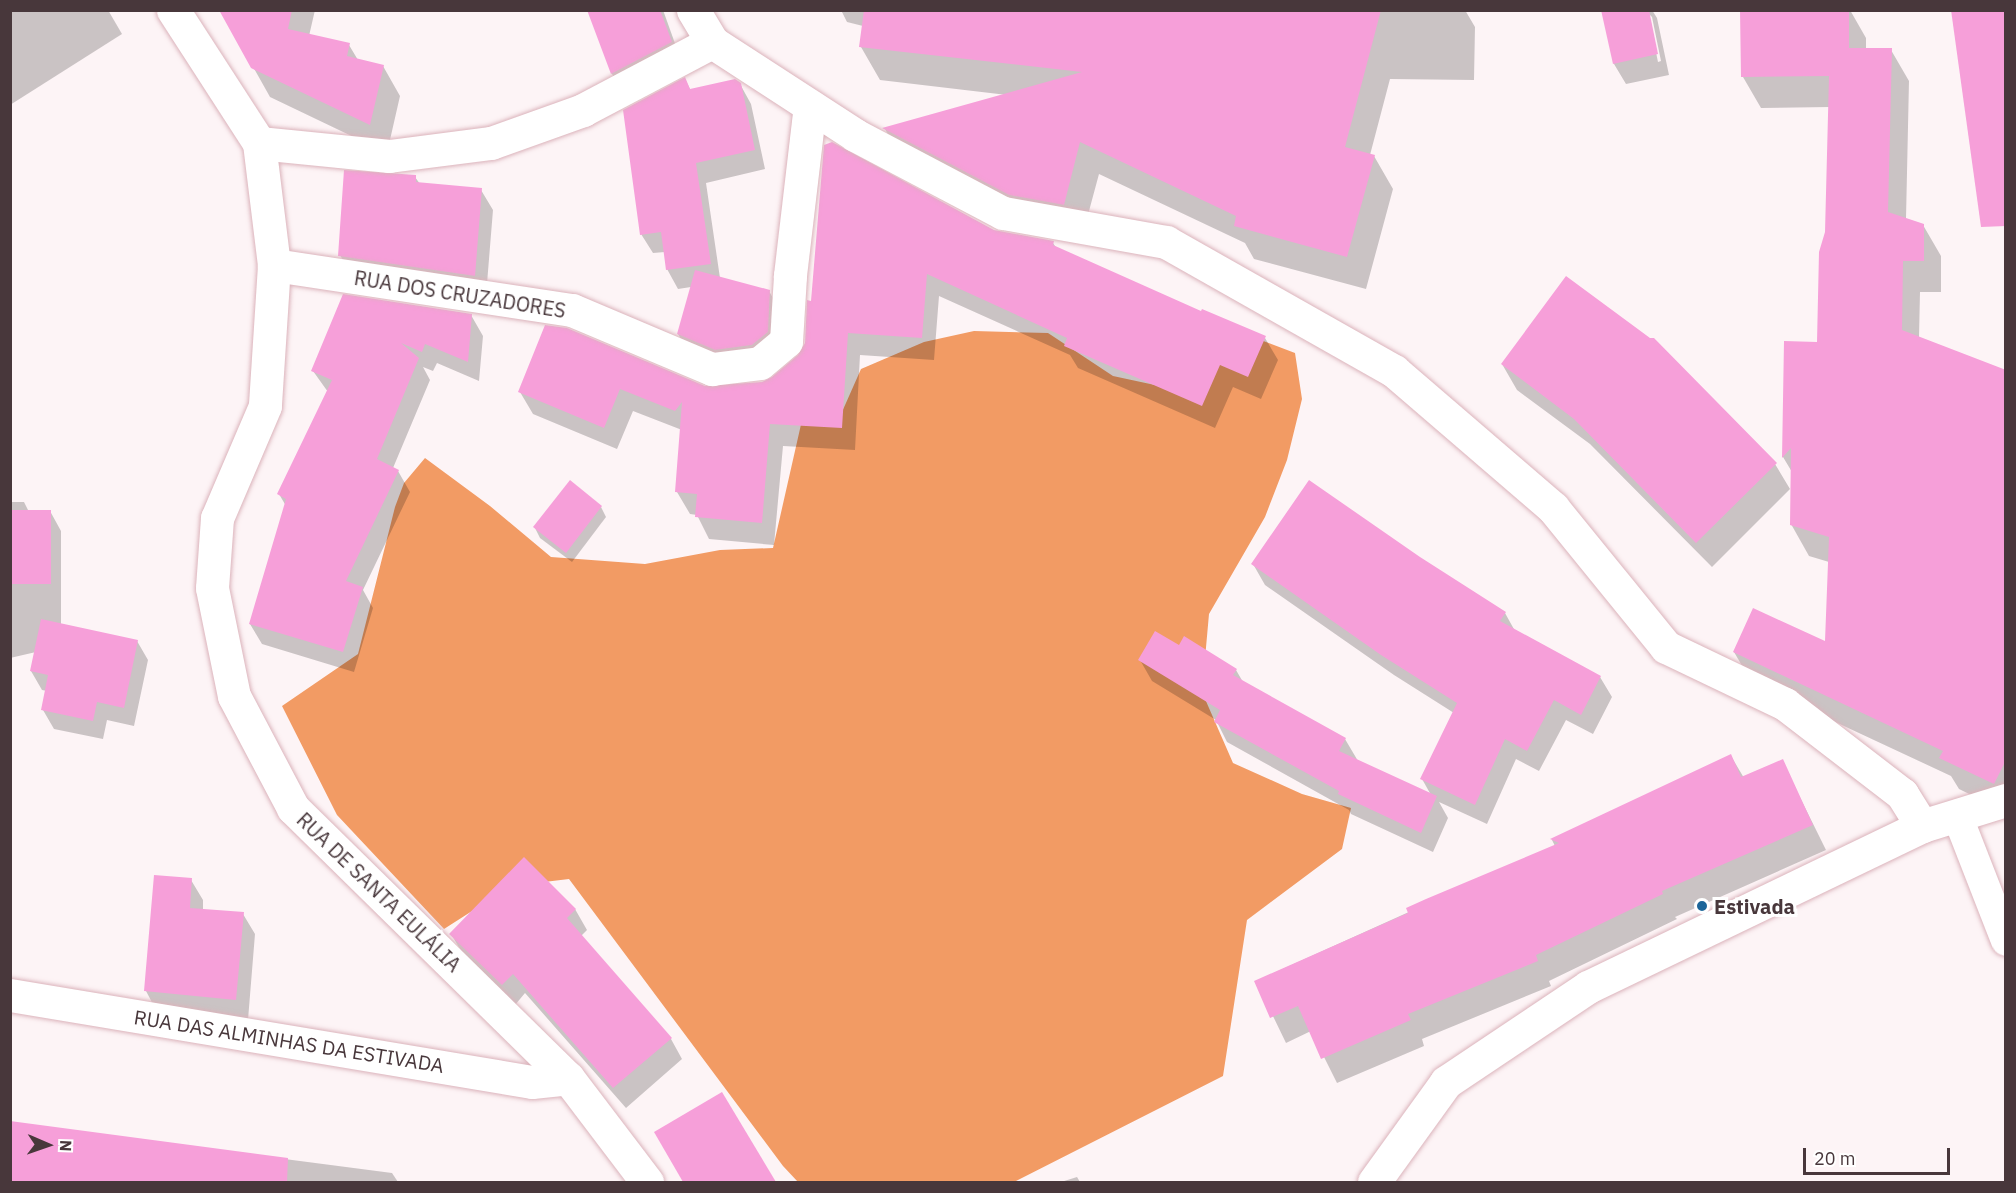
<!DOCTYPE html>
<html>
<head>
<meta charset="utf-8">
<style>
  body { margin:0 }
  #map { position:relative; width:2016px; height:1193px; overflow:hidden; background:#fdf4f6; font-family:"IBM Plex Sans",sans-serif }
  div>[style] { position:absolute }
  [style*='--x'] { left:calc(var(--x)*1px); top:calc(var(--y)*1px); width:calc(var(--w)*1px); rotate:calc(var(--a)*1deg) }
  .forest>* { inset:0; background:#f29b64 }
  .shadow>* { inset:0; background:#0003 }
  .building>* { inset:0; background:#f69fd9 }
  .roads { filter:drop-shadow(0 0 2px #dbb3bb) drop-shadow(0 0 2px #dbb3bb) }
  .service>* { height:30px; margin:-15px; padding:0 15px; transform-origin:15px; border-radius:15px; background:#fff }
  .minor>* { height:33px; margin:-16.5px; padding:0 16.5px; transform-origin:16.5px; border-radius:16.5px; background:#fff }
  .tertiary>* { height:33px; margin:-16.5px; padding:0 16.5px; transform-origin:16.5px; border-radius:16.5px; background:#fff }
  .dots>* { width:16px; height:16px; translate:-50% -50%; box-sizing:border-box; border:3px solid #fff; border-radius:50% }
  span { translate:-50% -50%; white-space:nowrap; text-align:center; line-height:1.15; -webkit-text-stroke:6px #fff; paint-order:stroke }
  .street-label { font-size:20px; color:#48373b }
  .poi-label { font-size:20px; color:#48373b; font-weight:700 }
  .left { translate:0 -50%; text-align:left }
  .frame { position:absolute; inset:0; border:12px solid #48373b; pointer-events:none }
  .north { position:absolute; left:18px; top:1115px; width:60px; height:60px; -webkit-text-stroke:4px #fff; paint-order:stroke; rotate:92deg; font-size:16px; font-weight:700; line-height:24px; text-align:center; color:#48373b }
  .north::after { content:''; display:block; margin:auto; width:21px; height:27px; background:#48373b; clip-path:polygon(50% 0,100% 100%,50% 72%,0 100%) }
  .scale { position:absolute; left:1803px; top:1148px; width:147px; height:27px; box-sizing:border-box; border:3px solid #48373b; border-top:0; padding-left:8px; font-size:18px; line-height:21px; white-space:nowrap; color:#48373b; -webkit-text-stroke:4px #fff; paint-order:stroke }
</style>
</head>
<body>
<div id="map">
  <div class="forest">
    <i style="clip-path:polygon(974px 331px,1048px 333px,1113px 376px,1178px 390px,1258px 339px,1295px 353px,1302px 399px,1287px 460px,1265px 517px,1209px 614px,1202px 692px,1233px 763px,1302px 794px,1351px 808px,1342px 849px,1247px 920px,1223px 1076px,1014px 1182px,798px 1182px,783px 1166px,569px 879px,511px 886px,444px 929px,337px 815px,282px 706px,358px 654px,395px 507px,404px 483px,425px 458px,490px 506px,551px 557px,645px 564px,720px 550px,773px 548px,802px 420px,838px 421px,861px 369px,924px 342px)"></i>
  </div>
  <div class="shadow">
    <i style="clip-path:polygon(10px 10px,108px 10px,122px 34px,10px 105px)"></i>
    <i style="clip-path:polygon(221px 10px,315px 10px,309px 36px,349px 45px,358px 60px,383px 66px,400px 96px,387px 153px,270px 97px)"></i>
    <i style="clip-path:polygon(589px 10px,663px 10px,682px 63px,624px 94px,612px 74px)"></i>
    <i style="clip-path:polygon(841px 10px,1465px 10px,1475px 27px,1474px 80px,1390px 79px,1370px 155px,1374px 156px,1393px 189px,1366px 289px,1254px 259px,1245px 243px,1099px 174px,1082px 237px,903px 161px,885px 129px,1007px 95px,880px 80px,861px 47px,863px 26px,847px 22px)"></i>
    <i style="clip-path:polygon(evenodd,1602px 10px,1652px 10px,1657px 18px,1669px 75px,1626px 84px,1614px 64px,1602px 10px,1648px 13px,1652px 17px,1661px 61px,1658px 62px,1648px 13px)"></i>
    <i style="clip-path:polygon(1742px 10px,1850px 10px,1866px 38px,1866px 50px,1891px 50px,1909px 81px,1906px 219px,1923px 225px,1941px 256px,1941px 292px,1920px 292px,1919px 338px,2006px 371px,2006px 812px,1959px 789px,1951px 776px,1752px 683px,1734px 652px,1826px 643px,1829px 562px,1809px 556px,1791px 524px,1792px 472px,1783px 457px,1785px 343px,1819px 344px,1827px 232px,1830px 107px,1761px 108px,1743px 77px)"></i>
    <i style="clip-path:polygon(685px 79px,691px 91px,740px 84px,751px 104px,765px 169px,706px 183px,720px 278px,769px 291px,781px 312px,764px 365px,690px 354px,678px 334px,691px 287px,678px 289px,667px 269px,665px 252px,653px 253px,641px 234px)"></i>
    <i style="clip-path:polygon(415px 177px,420px 184px,481px 190px,493px 210px,486px 296px,352px 276px,340px 255px)"></i>
    <i style="clip-path:polygon(994px 231px,1053px 243px,1057px 249px,1202px 313px,1265px 338px,1278px 360px,1261px 399px,1233px 387px,1215px 428px,1078px 368px,1070px 355px,939px 296px,934px 360px,860px 355px,855px 450px,783px 446px,774px 545px,709px 539px,697px 515px,690px 514px,677px 492px,682px 430px,633px 411px,617px 449px,533px 414px,520px 392px,546px 327px,705px 388px,763px 383px,773px 379px,800px 356px,806px 343px,812px 303px)"></i>
    <i style="clip-path:polygon(471px 315px,483px 336px,479px 381px,437px 363px,433px 371px,423px 367px,430px 380px,393px 468px,398px 471px,410px 492px,363px 590px,373px 608px,354px 672px,262px 644px,250px 624px,286px 506px,279px 494px,328px 392px,313px 371px)"></i>
    <i style="clip-path:polygon(1502px 364px,1775px 464px,1790px 489px,1712px 567px,1590px 444px,1517px 390px)"></i>
    <i style="clip-path:polygon(10px 502px,24px 502px,29px 512px,50px 511px,61px 531px,61px 624px,137px 641px,148px 660px,134px 726px,107px 720px,103px 739px,54px 729px,43px 710px,47px 691px,42px 690px,31px 671px,36px 652px,10px 658px)"></i>
    <i style="clip-path:polygon(601px 507px,606px 517px,572px 562px,540px 538px,535px 528px)"></i>
    <i style="clip-path:polygon(1419px 558px,1505px 613px,1515px 631px,1600px 677px,1612px 697px,1593px 734px,1566px 720px,1539px 771px,1516px 759px,1487px 824px,1439px 802px,1448px 818px,1433px 852px,1351px 814px,1349px 810px,1227px 742px,1216px 720px,1152px 681px,1140px 660px,1179px 647px,1236px 670px,1243px 682px,1345px 739px,1358px 761px,1431px 795px,1422px 779px,1454px 713px,1394px 675px,1265px 585px,1253px 564px)"></i>
    <i style="clip-path:polygon(1731px 756px,1744px 778px,1782px 761px,1826px 850px,1675px 917px,1677px 919px,1549px 981px,1551px 986px,1422px 1039px,1424px 1046px,1337px 1083px,1311px 1031px,1286px 1043px,1256px 981px,1555px 846px,1552px 840px)"></i>
    <i style="clip-path:polygon(191px 880px,203px 900px,203px 911px,243px 914px,255px 934px,248px 1020px,157px 1012px,146px 991px)"></i>
    <i style="clip-path:polygon(575px 909px,587px 930px,581px 936px,671px 1039px,682px 1059px,626px 1108px,525px 993px,515px 1005px,463px 954px,451px 934px)"></i>
    <i style="clip-path:polygon(722px 1094px,774px 1182px,685px 1182px,676px 1168px)"></i>
    <i style="clip-path:polygon(10px 1123px,392px 1173px,398px 1182px,10px 1182px)"></i>
    <i style="clip-path:polygon(1077px 1177px,1080px 1182px,1061px 1182px)"></i>
  </div>
  <div class="building">
    <i style="clip-path:polygon(219px 10px,292px 10px,288px 29px,350px 43px,347px 56px,384px 65px,370px 125px,251px 68px)"></i>
    <i style="clip-path:polygon(587px 10px,660px 10px,672px 42px,611px 74px)"></i>
    <i style="clip-path:polygon(864px 10px,1381px 10px,1345px 147px,1375px 155px,1347px 257px,1234px 226px,1236px 216px,1080px 142px,1064px 205px,1009px 195px,882px 128px,1082px 72px,859px 47px)"></i>
    <i style="clip-path:polygon(1601px 10px,1649px 10px,1658px 54px,1613px 64px)"></i>
    <i style="clip-path:polygon(1740px 10px,1849px 10px,1849px 48px,1892px 48px,1888px 212px,1924px 224px,1924px 261px,1903px 261px,1902px 330px,2006px 370px,2006px 760px,1994px 784px,1939px 758px,1943px 751px,1733px 652px,1753px 608px,1825px 641px,1829px 537px,1790px 525px,1791px 448px,1782px 458px,1784px 341px,1817px 342px,1819px 252px,1825px 232px,1829px 76px,1741px 77px)"></i>
    <i style="clip-path:polygon(1951px 10px,2006px 10px,2006px 226px,1981px 227px)"></i>
    <i style="clip-path:polygon(685px 77px,690px 89px,735px 79px,741px 83px,755px 150px,696px 163px,711px 264px,666px 270px,661px 232px,640px 235px,623px 110px)"></i>
    <i style="clip-path:polygon(832px 142px,994px 230px,1054px 241px,1053px 245px,1201px 311px,1202px 309px,1266px 336px,1248px 377px,1220px 365px,1202px 406px,1064px 346px,1067px 338px,927px 274px,922px 338px,848px 333px,842px 428px,770px 424px,762px 523px,695px 517px,697px 494px,675px 492px,682px 402px,675px 411px,620px 389px,604px 428px,518px 392px,545px 325px,567px 328px,705px 386px,762px 382px,772px 377px,798px 355px,805px 343px,807px 300px,811px 301px,824px 145px)"></i>
    <i style="clip-path:polygon(344px 170px,416px 175px,416px 182px,482px 188px,475px 276px,338px 256px)"></i>
    <i style="clip-path:polygon(695px 270px,770px 290px,768px 332px,752px 345px,715px 350px,677px 334px)"></i>
    <i style="clip-path:polygon(1566px 276px,1650px 338px,1654px 338px,1777px 463px,1696px 543px,1574px 419px,1501px 364px)"></i>
    <i style="clip-path:polygon(343px 294px,472px 314px,468px 362px,425px 344px,422px 352px,401px 343px,419px 358px,377px 459px,399px 470px,346px 581px,363px 587px,343px 652px,249px 624px,286px 499px,277px 494px,332px 380px,311px 371px)"></i>
    <i style="clip-path:polygon(570px 480px,602px 506px,566px 553px,533px 527px)"></i>
    <i style="clip-path:polygon(1309px 480px,1420px 557px,1506px 612px,1500px 621px,1601px 676px,1581px 715px,1554px 700px,1527px 751px,1505px 739px,1475px 805px,1420px 779px,1457px 703px,1381px 655px,1251px 564px)"></i>
    <i style="clip-path:polygon(10px 510px,51px 510px,51px 584px,10px 584px)"></i>
    <i style="clip-path:polygon(41px 619px,138px 640px,124px 708px,97px 702px,93px 721px,41px 710px,48px 675px,30px 671px)"></i>
    <i style="clip-path:polygon(1155px 631px,1179px 645px,1184px 636px,1237px 669px,1233px 675px,1346px 738px,1339px 751px,1437px 796px,1421px 833px,1338px 794px,1339px 791px,1214px 722px,1220px 710px,1138px 660px)"></i>
    <i style="clip-path:polygon(1731px 754px,1741px 777px,1783px 759px,1813px 825px,1662px 891px,1663px 894px,1536px 955px,1538px 961px,1408px 1014px,1411px 1020px,1321px 1059px,1298px 1006px,1270px 1018px,1254px 981px,1408px 913px,1406px 908px,1426px 899px,1559px 843px,1550px 839px)"></i>
    <i style="clip-path:polygon(524px 857px,576px 909px,567px 918px,672px 1038px,613px 1088px,513px 974px,502px 985px,449px 934px)"></i>
    <i style="clip-path:polygon(154px 875px,192px 878px,190px 908px,244px 912px,236px 1000px,144px 991px)"></i>
    <i style="clip-path:polygon(722px 1092px,776px 1182px,683px 1182px,654px 1132px)"></i>
    <i style="clip-path:polygon(10px 1121px,288px 1158px,287px 1182px,10px 1182px)"></i>
  </div>
  <div class="roads">
    <div class="service">
      <i style="--x:1957;--y:815;--w:135;--a:68.7"></i>
    </div>
    <div class="minor">
      <i style="--x:173;--y:10;--w:158;--a:57.1"></i>
      <i style="--x:259;--y:143;--w:123;--a:83"></i>
      <i style="--x:274;--y:265;--w:141;--a:93.7"></i>
      <i style="--x:265;--y:406;--w:122;--a:113.2"></i>
      <i style="--x:217;--y:518;--w:70;--a:94.1"></i>
      <i style="--x:212;--y:588;--w:110;--a:78.5"></i>
      <i style="--x:234;--y:696;--w:127;--a:62.2"></i>
      <i style="--x:293;--y:808;--w:385;--a:44.5"></i>
      <i style="--x:568;--y:1078;--w:131;--a:52.8"></i>
      <i style="--x:693;--y:10;--w:37;--a:59"></i>
      <i style="--x:712;--y:42;--w:171;--a:33"></i>
      <i style="--x:855;--y:135;--w:167;--a:27.8"></i>
      <i style="--x:1003;--y:213;--w:166;--a:10.1"></i>
      <i style="--x:1166;--y:242;--w:262;--a:29.5"></i>
      <i style="--x:1394;--y:371;--w:210;--a:40.7"></i>
      <i style="--x:1553;--y:508;--w:179;--a:50.9"></i>
      <i style="--x:1666;--y:647;--w:132;--a:25.6"></i>
      <i style="--x:1785;--y:704;--w:148;--a:37.6"></i>
      <i style="--x:1902;--y:794;--w:38;--a:58"></i>
      <i style="--x:259;--y:143;--w:131;--a:5.7"></i>
      <i style="--x:389;--y:156;--w:103;--a:-7.3"></i>
      <i style="--x:491;--y:143;--w:98;--a:-19.7"></i>
      <i style="--x:583;--y:110;--w:146;--a:-27.8"></i>
      <i style="--x:274;--y:265;--w:301;--a:8.6"></i>
      <i style="--x:572;--y:310;--w:152;--a:22.9"></i>
      <i style="--x:712;--y:369;--w:48;--a:-7.1"></i>
      <i style="--x:760;--y:363;--w:34;--a:-40"></i>
      <i style="--x:786;--y:341;--w:66;--a:-86.5"></i>
      <i style="--x:790;--y:275;--w:170;--a:-83.3"></i>
      <i style="--x:10;--y:995;--w:529;--a:9.46"></i>
      <i style="--x:532;--y:1082;--w:36;--a:-6"></i>
    </div>
    <div class="tertiary">
      <i style="--x:1374;--y:1182;--w:123;--a:-54.2"></i>
      <i style="--x:1446;--y:1082;--w:171;--a:-33.8"></i>
      <i style="--x:1588;--y:987;--w:371;--a:-25.7"></i>
      <i style="--x:1922;--y:826;--w:88;--a:-17.2"></i>
    </div>
  </div>
  <div class="dots">
    <i style="left:1702px;top:906px;background:#1c6599"></i>
  </div>
  <div class="street-label">
    <span style="left:460px;top:294px;rotate:9deg">RUA DOS CRUZADORES</span>
    <span style="left:379px;top:892px;rotate:44deg">RUA DE SANTA EULÁLIA</span>
    <span style="left:289px;top:1041px;rotate:9deg">RUA DAS ALMINHAS DA ESTIVADA</span>
  </div>
  <div class="poi-label">
    <span class="left" style="left:1714px;top:906px">Estivada</span>
  </div>
  <div class="frame"></div>
  <div class="north">N</div>
  <div class="scale">20 m</div>
</div>
</body>
</html>
